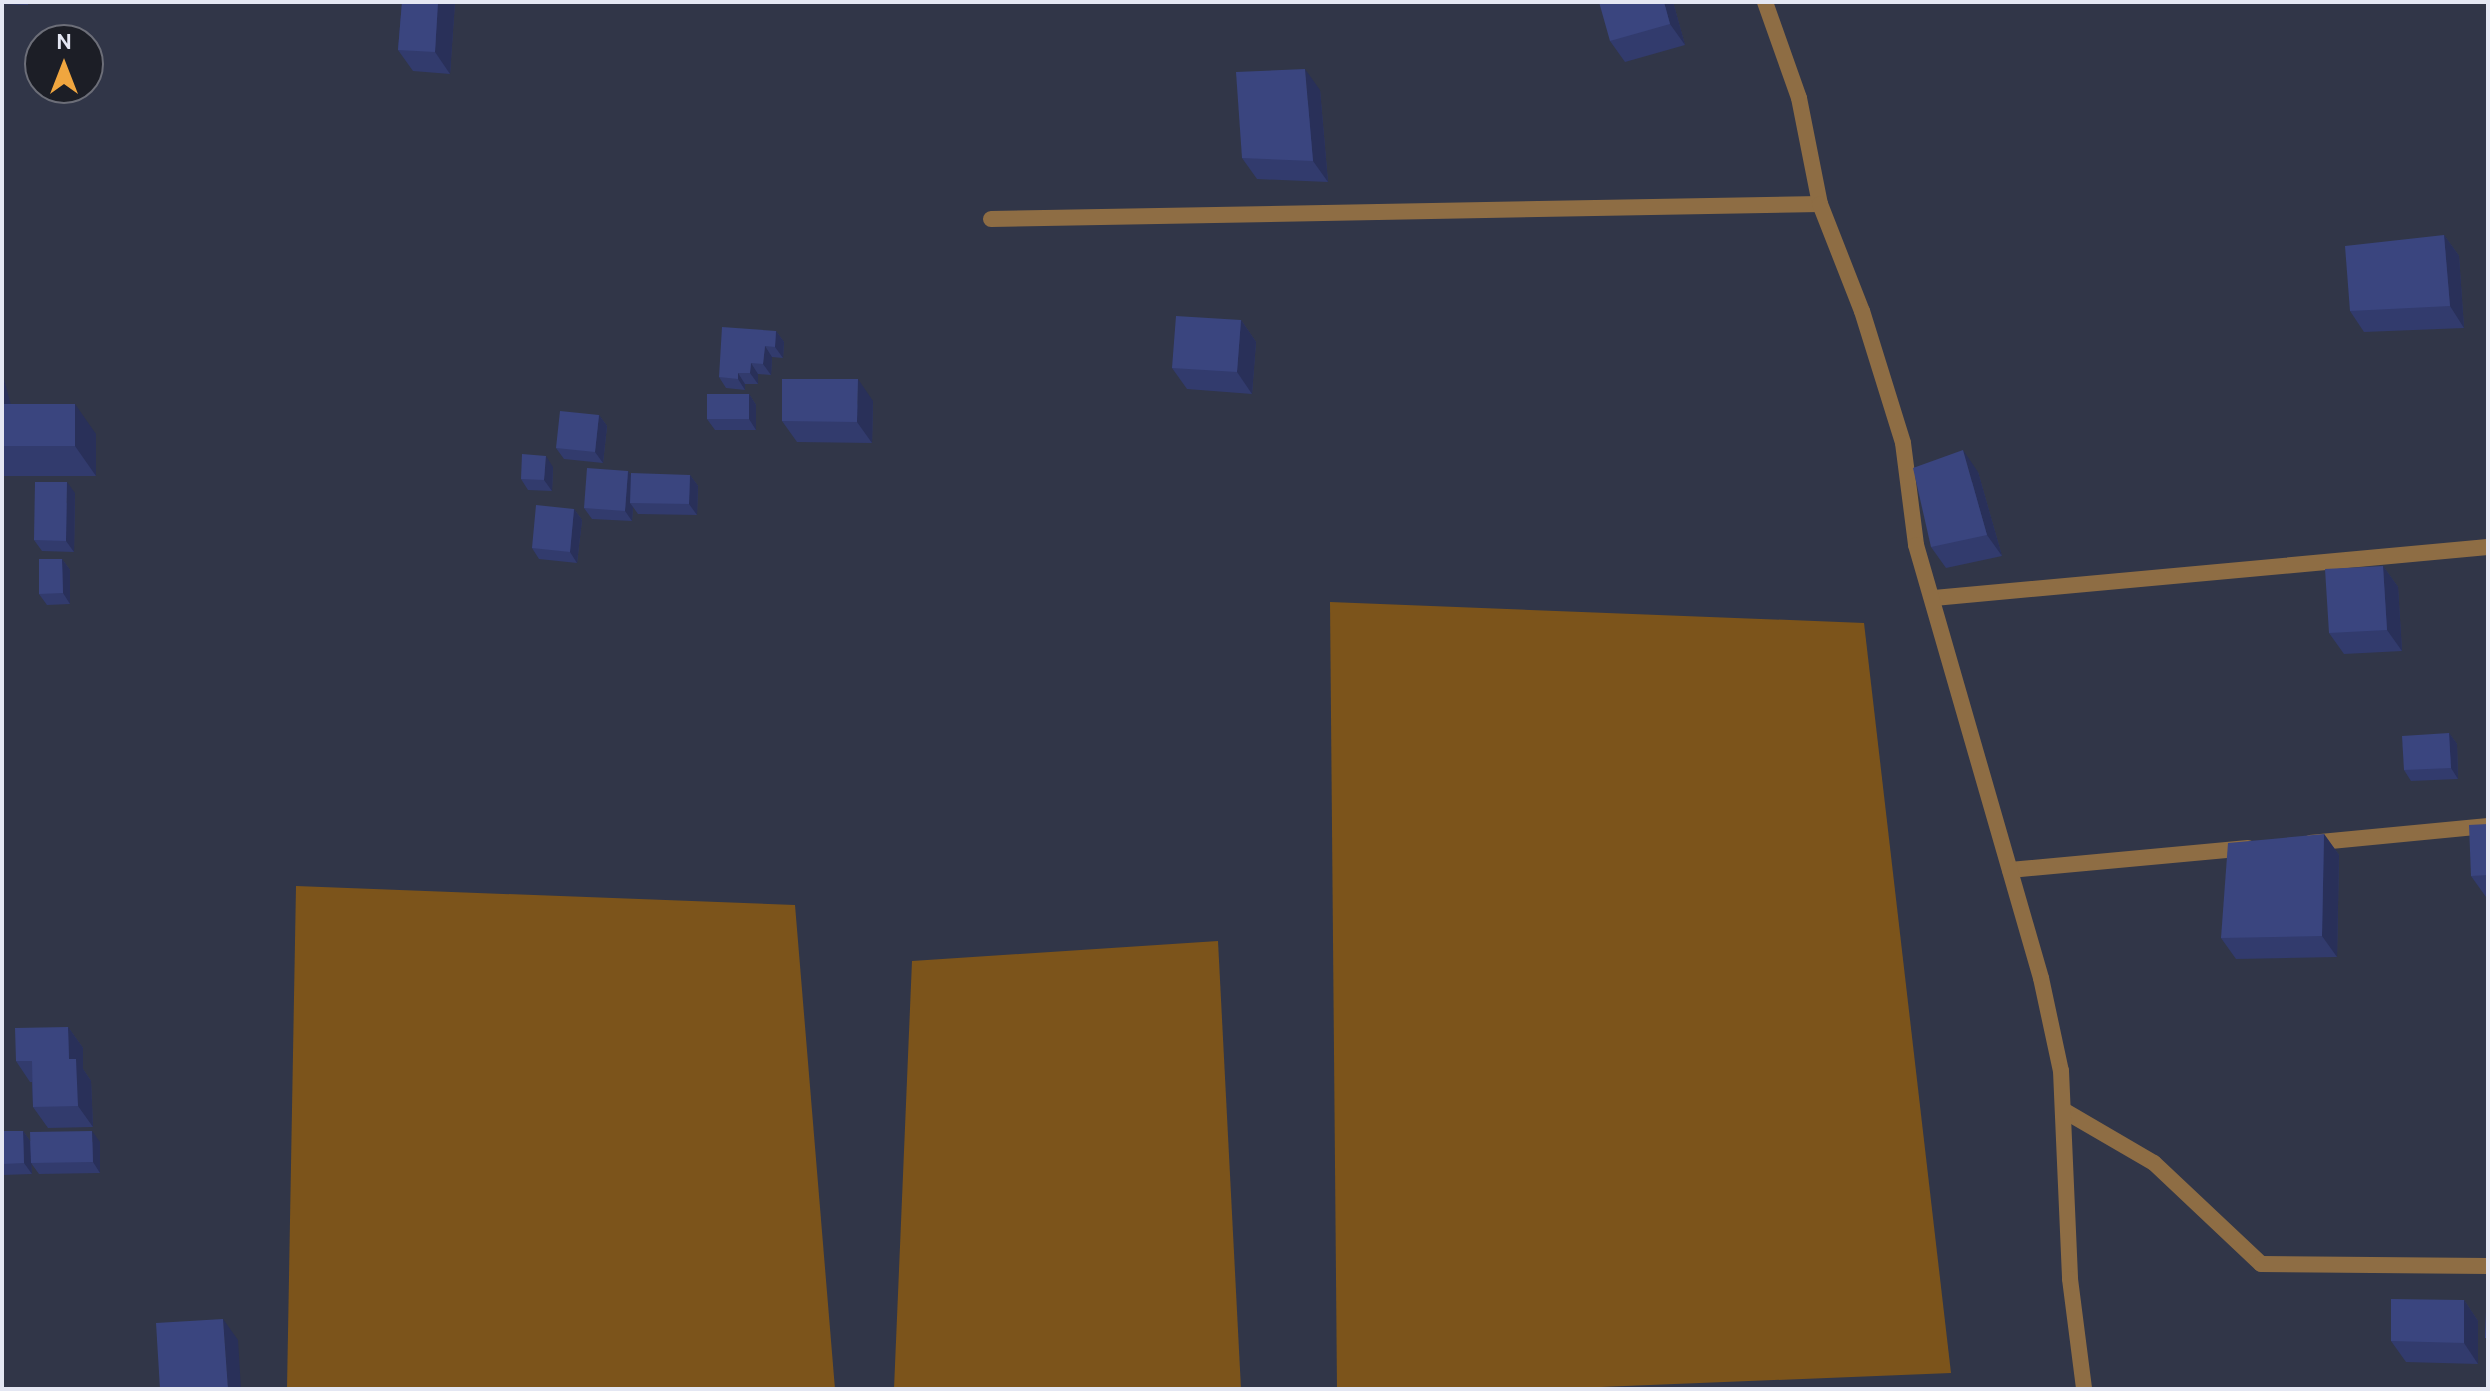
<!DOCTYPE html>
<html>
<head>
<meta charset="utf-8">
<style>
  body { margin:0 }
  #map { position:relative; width:2490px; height:1391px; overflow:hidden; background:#313648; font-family:Cabin,sans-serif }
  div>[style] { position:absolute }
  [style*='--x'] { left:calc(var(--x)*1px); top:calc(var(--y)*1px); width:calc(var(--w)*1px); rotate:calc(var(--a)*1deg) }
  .green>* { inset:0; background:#7c541b }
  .service>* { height:16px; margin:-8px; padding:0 8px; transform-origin:8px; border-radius:8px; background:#8e6d44 }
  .minor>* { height:16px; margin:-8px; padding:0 8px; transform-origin:8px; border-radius:8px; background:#8e6d44 }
  .wall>* { inset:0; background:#323b6d }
  .shaded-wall>* { inset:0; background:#293059 }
  .building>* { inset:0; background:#3a457f }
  span { translate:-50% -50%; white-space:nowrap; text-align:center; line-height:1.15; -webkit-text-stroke:7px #1c1e26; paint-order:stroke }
  .frame { position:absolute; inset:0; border:4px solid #e4e7f3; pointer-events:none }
  .north { position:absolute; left:24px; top:24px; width:80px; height:80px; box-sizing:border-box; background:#1c1e26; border:2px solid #6c6e78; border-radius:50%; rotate:0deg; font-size:22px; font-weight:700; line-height:32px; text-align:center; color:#e4e7f3 }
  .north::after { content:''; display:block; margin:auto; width:28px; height:36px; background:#f0a63f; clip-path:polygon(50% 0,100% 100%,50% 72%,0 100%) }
</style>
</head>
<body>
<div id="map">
  <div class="green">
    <i style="clip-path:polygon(1330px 602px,1864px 623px,1951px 1373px,1551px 1389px,1337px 1389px)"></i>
    <i style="clip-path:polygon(296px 886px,795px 905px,835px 1389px,287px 1389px)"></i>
    <i style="clip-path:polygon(1218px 941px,1241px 1389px,894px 1389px,912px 961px)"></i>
  </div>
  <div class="service">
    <i style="--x:991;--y:219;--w:829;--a:-1.04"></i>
    <i style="--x:1934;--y:598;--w:556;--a:-5.26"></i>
    <i style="--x:2310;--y:843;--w:179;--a:-5.5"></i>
    <i style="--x:2010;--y:870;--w:239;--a:-5.3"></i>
    <i style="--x:2063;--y:1110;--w:105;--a:30.2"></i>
    <i style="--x:2154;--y:1163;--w:147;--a:43.3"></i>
    <i style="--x:2261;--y:1264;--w:227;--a:0.5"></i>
  </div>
  <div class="minor">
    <i style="--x:1765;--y:2;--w:102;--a:70.5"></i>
    <i style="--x:1799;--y:98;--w:108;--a:78.8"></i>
    <i style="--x:1820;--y:204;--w:115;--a:68.6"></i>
    <i style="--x:1862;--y:311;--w:138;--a:72.7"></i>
    <i style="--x:1903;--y:443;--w:103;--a:82.7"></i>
    <i style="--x:1916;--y:545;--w:451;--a:73.9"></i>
    <i style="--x:2041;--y:978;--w:95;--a:77.9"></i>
    <i style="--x:2061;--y:1071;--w:208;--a:87.5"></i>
    <i style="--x:2070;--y:1279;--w:111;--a:82.7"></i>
  </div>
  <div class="wall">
    <i style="clip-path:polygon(2px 2px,28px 2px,28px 5px,2px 4px)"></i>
    <i style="clip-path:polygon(402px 2px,455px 2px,450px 74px,413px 71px,398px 50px)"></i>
    <i style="clip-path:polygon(1673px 2px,1685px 45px,1625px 62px,1610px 41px)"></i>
    <i style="clip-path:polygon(1320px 90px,1328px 182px,1257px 179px,1242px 158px)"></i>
    <i style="clip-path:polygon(2444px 235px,2459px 256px,2464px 328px,2364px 332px,2350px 311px)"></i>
    <i style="clip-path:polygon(1241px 320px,1256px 342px,1252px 394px,1187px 389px,1172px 368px)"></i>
    <i style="clip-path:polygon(776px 331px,784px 342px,783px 358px,772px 357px,771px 375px,758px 374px,758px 384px,745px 384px,745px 390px,726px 388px,719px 377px)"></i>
    <i style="clip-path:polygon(2px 372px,10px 404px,96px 434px,96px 476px,2px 476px)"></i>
    <i style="clip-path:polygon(749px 394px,756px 405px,756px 430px,715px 430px,707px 419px)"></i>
    <i style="clip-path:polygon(873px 401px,872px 443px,797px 442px,782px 421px)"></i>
    <i style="clip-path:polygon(599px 415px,607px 426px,603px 463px,564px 459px,556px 448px)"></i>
    <i style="clip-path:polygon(553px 467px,552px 491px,528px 490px,521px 479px)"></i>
    <i style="clip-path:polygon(628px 471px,631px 476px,690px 475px,698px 486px,697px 515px,638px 514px,633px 507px,632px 521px,592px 519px,584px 508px)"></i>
    <i style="clip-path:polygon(1978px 472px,2002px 556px,1946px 568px,1931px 547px)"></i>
    <i style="clip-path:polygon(75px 493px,74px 552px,42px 551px,34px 540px)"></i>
    <i style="clip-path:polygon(574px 509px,582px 520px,577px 563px,539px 559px,532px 548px)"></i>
    <i style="clip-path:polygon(62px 559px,70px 570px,70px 604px,47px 605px,39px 594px)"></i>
    <i style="clip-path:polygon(2383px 566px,2398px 587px,2402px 651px,2344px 654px,2329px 633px)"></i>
    <i style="clip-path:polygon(2449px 733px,2457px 744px,2458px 779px,2411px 781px,2404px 770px)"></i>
    <i style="clip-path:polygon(2488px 824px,2488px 897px,2486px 897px,2471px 876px)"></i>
    <i style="clip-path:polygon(2324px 834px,2339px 855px,2337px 957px,2236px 959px,2221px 938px)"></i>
    <i style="clip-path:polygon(68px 1027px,83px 1048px,83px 1069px,91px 1081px,93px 1127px,48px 1128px,33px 1107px,32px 1082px,30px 1082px,16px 1061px)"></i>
    <i style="clip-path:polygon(2px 1131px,23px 1131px,30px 1141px,100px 1142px,100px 1173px,39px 1174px,31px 1163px,32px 1174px,2px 1175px)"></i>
    <i style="clip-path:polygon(2464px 1300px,2478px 1321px,2478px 1364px,2406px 1362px,2391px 1341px)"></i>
  </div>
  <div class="shaded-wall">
    <i style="clip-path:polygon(438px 2px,455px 2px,450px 74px,435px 52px)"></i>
    <i style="clip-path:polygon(1664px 2px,1673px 2px,1685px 45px,1670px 24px)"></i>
    <i style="clip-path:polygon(1305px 69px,1320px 90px,1328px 182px,1313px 161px)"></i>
    <i style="clip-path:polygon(2444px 235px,2459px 256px,2464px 328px,2450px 306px)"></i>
    <i style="clip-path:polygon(1241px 320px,1256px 342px,1252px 394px,1237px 372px)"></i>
    <i style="clip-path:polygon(776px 331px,784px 342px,783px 358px,775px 347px)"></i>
    <i style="clip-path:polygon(765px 346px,772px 357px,771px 375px,763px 364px)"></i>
    <i style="clip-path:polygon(751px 363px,758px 374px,758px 384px,750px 373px)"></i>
    <i style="clip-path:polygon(2px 372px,19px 435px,2px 411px)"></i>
    <i style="clip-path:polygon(738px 373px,745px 384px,745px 390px,738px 379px)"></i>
    <i style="clip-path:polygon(858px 379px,873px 401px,872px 443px,857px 422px)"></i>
    <i style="clip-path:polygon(749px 394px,756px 405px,756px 430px,749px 419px)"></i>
    <i style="clip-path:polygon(75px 404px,96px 434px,96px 476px,75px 446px)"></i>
    <i style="clip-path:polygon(599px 415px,607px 426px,603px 463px,595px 452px)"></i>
    <i style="clip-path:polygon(1963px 450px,1978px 472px,2002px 556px,1987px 535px)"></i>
    <i style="clip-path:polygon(546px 456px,553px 467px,552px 491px,544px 480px)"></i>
    <i style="clip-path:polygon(628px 471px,635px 482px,630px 503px,633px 507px,632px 521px,625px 511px)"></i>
    <i style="clip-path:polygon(690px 475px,698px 486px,697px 515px,689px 504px)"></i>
    <i style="clip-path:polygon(67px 482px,75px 493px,74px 552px,66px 541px)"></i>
    <i style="clip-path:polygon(574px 509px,582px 520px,577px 563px,570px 552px)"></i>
    <i style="clip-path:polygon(62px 559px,70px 570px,70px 604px,63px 593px)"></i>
    <i style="clip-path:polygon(2383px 566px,2398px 587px,2402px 651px,2387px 630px)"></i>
    <i style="clip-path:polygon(2449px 733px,2457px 744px,2458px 779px,2451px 768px)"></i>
    <i style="clip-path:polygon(2324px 834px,2339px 855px,2337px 957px,2322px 936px)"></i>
    <i style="clip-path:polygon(68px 1027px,83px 1048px,83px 1069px,91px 1081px,93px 1127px,78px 1106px,69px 1059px)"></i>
    <i style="clip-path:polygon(23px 1131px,30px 1141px,32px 1174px,24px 1163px)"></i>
    <i style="clip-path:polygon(92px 1131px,100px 1142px,100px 1173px,93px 1162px)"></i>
    <i style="clip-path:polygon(2464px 1300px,2478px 1321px,2478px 1364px,2464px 1343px)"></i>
    <i style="clip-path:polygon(223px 1319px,238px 1340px,241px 1389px,228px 1389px)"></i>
  </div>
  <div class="building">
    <i style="clip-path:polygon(402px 2px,438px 2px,435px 52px,398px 50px)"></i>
    <i style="clip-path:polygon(1599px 2px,1664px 2px,1670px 24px,1610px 41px)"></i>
    <i style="clip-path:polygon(1305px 69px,1313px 161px,1242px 158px,1236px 72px)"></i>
    <i style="clip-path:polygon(2444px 235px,2450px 306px,2350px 311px,2345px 246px)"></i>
    <i style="clip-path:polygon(1176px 316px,1241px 320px,1237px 372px,1172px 368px)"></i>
    <i style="clip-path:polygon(722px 327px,776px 331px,775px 347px,765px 346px,763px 364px,751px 363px,750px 373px,738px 373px,738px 379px,719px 377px)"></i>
    <i style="clip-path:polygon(782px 379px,858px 379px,857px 422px,782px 421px)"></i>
    <i style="clip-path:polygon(707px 394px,749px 394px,749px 419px,707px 419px)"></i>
    <i style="clip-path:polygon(2px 404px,75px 404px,75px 446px,2px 446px)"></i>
    <i style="clip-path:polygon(560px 411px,599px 415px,595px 452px,556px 448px)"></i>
    <i style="clip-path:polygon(1963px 450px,1987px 535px,1931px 547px,1913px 468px)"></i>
    <i style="clip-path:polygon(522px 454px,546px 456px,544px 480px,521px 479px)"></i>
    <i style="clip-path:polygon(587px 468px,628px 471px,625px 511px,584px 508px)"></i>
    <i style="clip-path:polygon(631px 473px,690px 475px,689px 504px,630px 503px)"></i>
    <i style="clip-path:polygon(35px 482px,67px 482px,66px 541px,34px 540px)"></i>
    <i style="clip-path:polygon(536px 505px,574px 509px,570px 552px,532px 548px)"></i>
    <i style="clip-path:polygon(39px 559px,62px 559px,63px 593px,39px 594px)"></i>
    <i style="clip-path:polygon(2383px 566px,2387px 630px,2329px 633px,2325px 569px)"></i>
    <i style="clip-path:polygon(2449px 733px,2451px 768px,2404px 770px,2402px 736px)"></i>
    <i style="clip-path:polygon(2488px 824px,2488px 875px,2471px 876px,2469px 825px)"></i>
    <i style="clip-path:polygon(2324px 834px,2322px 936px,2221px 938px,2228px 843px)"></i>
    <i style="clip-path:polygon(68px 1027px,69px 1059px,76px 1059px,78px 1106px,33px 1107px,32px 1061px,16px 1061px,15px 1028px)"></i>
    <i style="clip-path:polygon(2px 1131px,23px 1131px,24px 1163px,2px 1164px)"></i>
    <i style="clip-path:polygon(92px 1131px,93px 1162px,31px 1163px,30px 1132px)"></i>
    <i style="clip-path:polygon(2487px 1285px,2488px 1285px,2488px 1338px,2485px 1338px)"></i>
    <i style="clip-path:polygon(2391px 1299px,2464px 1300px,2464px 1343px,2391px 1341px)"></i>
    <i style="clip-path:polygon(223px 1319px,228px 1389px,160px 1389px,156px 1323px)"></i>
  </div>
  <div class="frame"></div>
  <div class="north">N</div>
</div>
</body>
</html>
